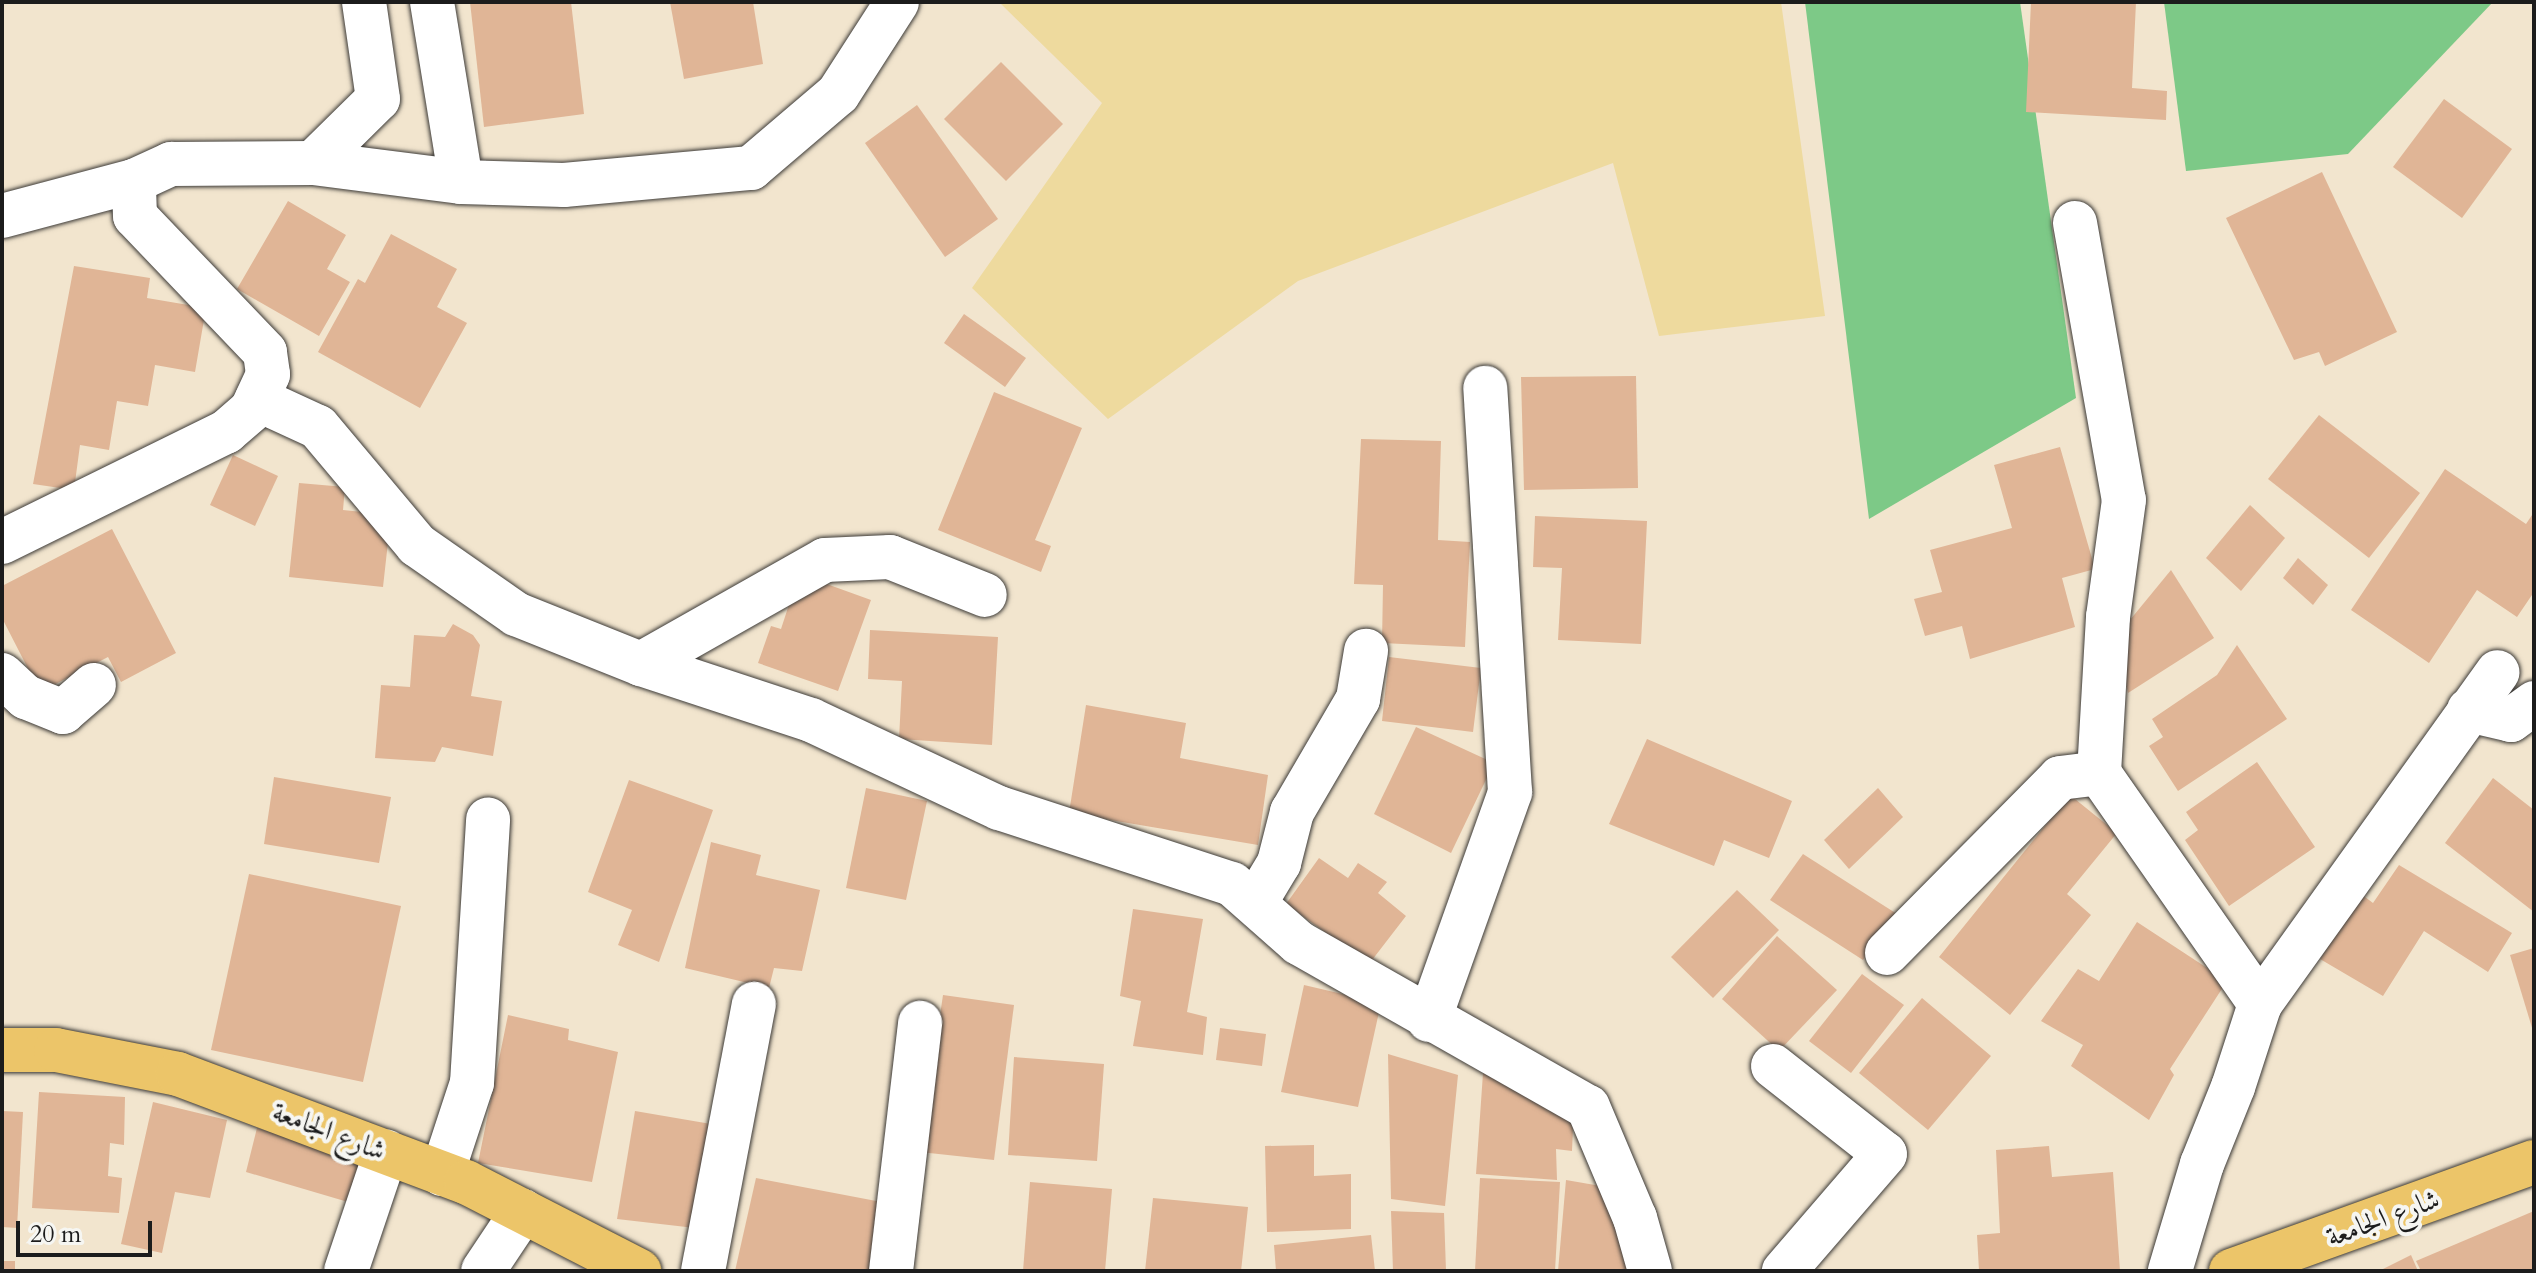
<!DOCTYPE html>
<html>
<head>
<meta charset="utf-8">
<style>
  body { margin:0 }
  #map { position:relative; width:2536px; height:1273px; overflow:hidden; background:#f2e5ce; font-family:Cardo,Amiri,serif }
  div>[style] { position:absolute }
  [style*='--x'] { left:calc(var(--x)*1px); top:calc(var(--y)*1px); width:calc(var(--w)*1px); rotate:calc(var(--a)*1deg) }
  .green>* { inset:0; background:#7dc987 }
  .sand>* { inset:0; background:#eeda9e }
  .building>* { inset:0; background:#e0b596 }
  .roads { filter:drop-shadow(0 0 2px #3c3a37) drop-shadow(0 0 2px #3c3a37) }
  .minor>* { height:44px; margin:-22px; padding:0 22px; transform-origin:22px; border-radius:22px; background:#fff }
  .major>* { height:44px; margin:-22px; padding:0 22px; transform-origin:22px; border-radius:22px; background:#ecc569 }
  span { translate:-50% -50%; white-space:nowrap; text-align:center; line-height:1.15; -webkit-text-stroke:8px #f6f6f2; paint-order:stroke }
  .street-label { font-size:28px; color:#1c1c1c }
  .frame { position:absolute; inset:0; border:4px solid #1c1c1c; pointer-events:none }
  .scale { position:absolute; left:16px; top:1221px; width:136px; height:36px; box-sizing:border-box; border:4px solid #1c1c1c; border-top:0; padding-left:10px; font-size:24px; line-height:28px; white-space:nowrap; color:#1c1c1c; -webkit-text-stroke:6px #f6f6f2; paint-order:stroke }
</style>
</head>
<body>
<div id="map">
  <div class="green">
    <i style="clip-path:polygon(1805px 2px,2020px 2px,2076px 398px,1869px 519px)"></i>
    <i style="clip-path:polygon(2164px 2px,2493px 2px,2348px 154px,2186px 171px)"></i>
  </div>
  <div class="sand">
    <i style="clip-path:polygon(999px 2px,1781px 2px,1825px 316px,1659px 336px,1613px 163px,1298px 281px,1108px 419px,972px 288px,1102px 103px)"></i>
  </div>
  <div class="building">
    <i style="clip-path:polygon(470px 2px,571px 2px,584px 114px,484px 127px)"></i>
    <i style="clip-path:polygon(670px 2px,753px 2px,763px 64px,684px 79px)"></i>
    <i style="clip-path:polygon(2031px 2px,2136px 2px,2132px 88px,2167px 91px,2166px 120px,2026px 112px)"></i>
    <i style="clip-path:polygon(1001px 62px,1063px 124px,1006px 181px,944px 119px)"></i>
    <i style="clip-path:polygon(2444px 99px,2512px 149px,2462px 218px,2393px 167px)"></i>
    <i style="clip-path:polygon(917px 105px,998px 219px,945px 257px,865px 143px)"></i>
    <i style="clip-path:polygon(2322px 172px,2397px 332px,2325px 366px,2319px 352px,2294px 360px,2226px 218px)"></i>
    <i style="clip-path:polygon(288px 201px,346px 235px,327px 269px,350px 282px,319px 336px,237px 289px)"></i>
    <i style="clip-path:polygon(391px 234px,457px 269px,437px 307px,467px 323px,420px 408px,318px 352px,358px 279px,365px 283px)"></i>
    <i style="clip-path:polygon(74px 266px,150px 278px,147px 298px,206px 308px,195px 372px,155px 365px,148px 406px,117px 401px,109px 450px,80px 445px,74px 490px,33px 484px)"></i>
    <i style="clip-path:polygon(964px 314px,1026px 358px,1005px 387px,944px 343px)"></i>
    <i style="clip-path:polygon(1636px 376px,1638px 488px,1524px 490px,1521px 377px)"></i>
    <i style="clip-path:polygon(994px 392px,1082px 428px,1035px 540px,1051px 546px,1041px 572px,938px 530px)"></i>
    <i style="clip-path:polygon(2319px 415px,2420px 493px,2369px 558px,2268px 479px)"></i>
    <i style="clip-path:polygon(1361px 439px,1441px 441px,1438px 540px,1470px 542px,1465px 647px,1382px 643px,1383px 585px,1354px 584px)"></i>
    <i style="clip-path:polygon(2060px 447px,2095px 569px,2062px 578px,2075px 627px,1970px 659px,1962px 626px,1925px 636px,1914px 599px,1942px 592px,1930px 550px,2012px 528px,1994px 465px)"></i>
    <i style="clip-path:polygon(233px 455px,278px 476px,255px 526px,210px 505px)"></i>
    <i style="clip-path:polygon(2445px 469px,2526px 524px,2534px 512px,2534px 592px,2517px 617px,2477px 590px,2429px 663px,2351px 610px)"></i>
    <i style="clip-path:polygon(299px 483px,345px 487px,343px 510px,391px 515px,383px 587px,289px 577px)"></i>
    <i style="clip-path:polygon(2250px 505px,2285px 538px,2241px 591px,2206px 558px)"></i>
    <i style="clip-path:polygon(1535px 516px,1647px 521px,1641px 644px,1558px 640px,1562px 568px,1533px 567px)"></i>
    <i style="clip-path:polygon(112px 529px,176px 653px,121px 682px,108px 657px,40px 692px,2px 618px,2px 586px)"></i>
    <i style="clip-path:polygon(2298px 558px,2328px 585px,2313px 605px,2283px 578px)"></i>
    <i style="clip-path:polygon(2171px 570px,2214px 638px,2128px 693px,2116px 637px)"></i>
    <i style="clip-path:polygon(799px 574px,871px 600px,838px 691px,758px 663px,771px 626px,781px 629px)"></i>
    <i style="clip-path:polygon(453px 624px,473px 635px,480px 645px,471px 696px,502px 701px,493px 756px,442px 747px,435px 762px,375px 758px,381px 685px,410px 687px,414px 635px,445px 637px)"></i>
    <i style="clip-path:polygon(870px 630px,998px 637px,992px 745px,899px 739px,902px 681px,868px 679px)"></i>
    <i style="clip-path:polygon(2237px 645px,2287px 719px,2178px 791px,2149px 746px,2163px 737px,2152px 719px,2217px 675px)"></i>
    <i style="clip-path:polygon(1389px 657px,1481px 668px,1473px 732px,1382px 721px)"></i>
    <i style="clip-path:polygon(1086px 705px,1186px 723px,1180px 758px,1268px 775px,1258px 845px,1069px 813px)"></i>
    <i style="clip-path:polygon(1416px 727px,1494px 763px,1451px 853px,1374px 814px)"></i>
    <i style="clip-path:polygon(1647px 739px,1792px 801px,1769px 858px,1724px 840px,1714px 866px,1609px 824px)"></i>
    <i style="clip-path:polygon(2257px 762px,2315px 847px,2229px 906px,2185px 840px,2198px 830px,2186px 812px)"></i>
    <i style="clip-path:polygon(274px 777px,391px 797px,379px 863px,264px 844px)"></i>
    <i style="clip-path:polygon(2493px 778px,2534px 810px,2534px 912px,2445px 843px)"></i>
    <i style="clip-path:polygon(629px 780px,713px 810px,659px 962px,618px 945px,632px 910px,588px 892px)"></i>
    <i style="clip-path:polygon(866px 788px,927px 801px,906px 900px,846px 888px)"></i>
    <i style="clip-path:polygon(1878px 788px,1903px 817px,1849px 869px,1824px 840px)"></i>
    <i style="clip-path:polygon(2070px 795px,2117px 833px,2067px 894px,2091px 915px,2010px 1015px,1939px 957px)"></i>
    <i style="clip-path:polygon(711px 842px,761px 855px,756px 875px,820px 890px,802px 971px,774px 968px,769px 988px,685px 968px)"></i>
    <i style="clip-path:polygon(1803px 854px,1897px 914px,1863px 960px,1770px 900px)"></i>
    <i style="clip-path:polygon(1319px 858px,1348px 878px,1358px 863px,1387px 882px,1378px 893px,1406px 916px,1369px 964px,1286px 904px)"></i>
    <i style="clip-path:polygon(2399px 865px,2512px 933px,2488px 972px,2424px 931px,2383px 996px,2320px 959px,2361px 894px,2373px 903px)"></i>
    <i style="clip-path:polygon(249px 874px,401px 906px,363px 1082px,211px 1050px)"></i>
    <i style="clip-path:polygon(1737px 890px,1779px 930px,1713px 998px,1671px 957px)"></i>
    <i style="clip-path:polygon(1133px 909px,1203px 919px,1187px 1012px,1207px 1017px,1203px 1055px,1133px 1046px,1141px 1001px,1120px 996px)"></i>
    <i style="clip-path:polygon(2137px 922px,2227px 981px,2170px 1069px,2174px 1075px,2149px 1120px,2071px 1066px,2083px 1045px,2041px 1021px,2078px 969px,2099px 981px)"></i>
    <i style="clip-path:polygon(1777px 936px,1837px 990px,1779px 1051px,1722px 999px)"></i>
    <i style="clip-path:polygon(2534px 948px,2534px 1031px,2533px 1031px,2510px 955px)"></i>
    <i style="clip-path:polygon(1862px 974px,1904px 1005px,1851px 1073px,1809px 1041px)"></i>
    <i style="clip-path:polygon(1304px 985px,1381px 1003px,1358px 1107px,1281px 1092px)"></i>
    <i style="clip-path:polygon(943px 995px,1014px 1005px,994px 1160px,920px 1152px)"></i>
    <i style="clip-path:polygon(1922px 998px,1991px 1056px,1928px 1130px,1859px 1073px)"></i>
    <i style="clip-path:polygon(508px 1015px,569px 1029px,568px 1040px,618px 1052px,592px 1182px,478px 1163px)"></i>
    <i style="clip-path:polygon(1220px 1028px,1266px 1034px,1262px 1066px,1216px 1060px)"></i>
    <i style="clip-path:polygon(1388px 1054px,1458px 1075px,1445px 1206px,1391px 1199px)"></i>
    <i style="clip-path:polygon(1014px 1057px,1104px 1064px,1097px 1161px,1008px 1155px)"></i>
    <i style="clip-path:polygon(1483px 1073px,1574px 1105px,1572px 1151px,1556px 1149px,1557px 1180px,1476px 1174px)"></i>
    <i style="clip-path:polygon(39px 1092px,125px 1097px,124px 1145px,110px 1143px,108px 1176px,122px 1178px,119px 1213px,32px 1208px)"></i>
    <i style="clip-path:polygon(153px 1102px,227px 1120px,210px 1198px,175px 1192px,162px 1253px,121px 1244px)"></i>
    <i style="clip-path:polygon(2px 1111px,23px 1112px,17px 1228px,2px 1227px)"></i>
    <i style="clip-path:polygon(635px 1111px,711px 1124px,695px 1228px,617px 1219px)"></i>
    <i style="clip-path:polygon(257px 1128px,362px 1160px,348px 1202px,246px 1172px)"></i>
    <i style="clip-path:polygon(1314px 1145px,1314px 1176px,1351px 1174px,1351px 1229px,1267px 1232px,1265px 1146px)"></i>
    <i style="clip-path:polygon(2049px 1146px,2052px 1177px,2113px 1172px,2120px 1271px,1979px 1271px,1977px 1235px,2000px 1233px,1996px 1150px)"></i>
    <i style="clip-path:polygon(756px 1178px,892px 1204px,877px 1271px,735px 1271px)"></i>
    <i style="clip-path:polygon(1480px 1178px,1560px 1182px,1555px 1271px,1475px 1271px)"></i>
    <i style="clip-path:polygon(1566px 1180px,1618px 1189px,1637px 1271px,1558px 1271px)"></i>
    <i style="clip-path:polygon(1030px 1182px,1112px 1189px,1105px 1271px,1023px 1271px)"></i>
    <i style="clip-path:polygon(1153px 1198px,1248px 1207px,1241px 1271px,1145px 1271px)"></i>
    <i style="clip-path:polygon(1391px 1211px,1444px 1213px,1446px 1271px,1393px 1271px)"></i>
    <i style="clip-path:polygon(2534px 1211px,2534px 1271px,2421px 1271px,2416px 1261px)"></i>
    <i style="clip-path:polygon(1371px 1235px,1375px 1271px,1276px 1271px,1274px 1245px)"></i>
    <i style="clip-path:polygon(2411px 1255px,2418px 1271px,2379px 1271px)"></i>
    <i style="clip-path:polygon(2px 1261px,15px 1261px,15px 1271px,2px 1271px)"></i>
  </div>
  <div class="roads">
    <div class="minor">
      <i style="--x:432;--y:2;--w:182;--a:80.8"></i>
      <i style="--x:313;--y:163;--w:91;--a:-44.6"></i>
      <i style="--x:378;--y:99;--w:98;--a:-98.2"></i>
      <i style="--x:2;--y:216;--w:137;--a:-14.9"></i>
      <i style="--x:134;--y:181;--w:41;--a:-24.7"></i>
      <i style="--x:171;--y:164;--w:142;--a:-0.4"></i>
      <i style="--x:313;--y:163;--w:149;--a:7.3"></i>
      <i style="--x:461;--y:182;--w:103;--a:1.7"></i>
      <i style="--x:564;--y:185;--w:188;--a:-5.2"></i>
      <i style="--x:751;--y:168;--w:114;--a:-40.4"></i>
      <i style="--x:838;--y:94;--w:109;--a:-57.3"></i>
      <i style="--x:2075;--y:223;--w:281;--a:80"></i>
      <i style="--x:2124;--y:500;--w:118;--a:97.8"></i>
      <i style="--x:2108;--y:617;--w:156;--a:93.3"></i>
      <i style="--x:2099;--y:773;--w:282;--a:55.1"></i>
      <i style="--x:2260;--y:1004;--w:87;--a:108"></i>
      <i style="--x:2233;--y:1087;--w:83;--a:111.9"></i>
      <i style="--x:2202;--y:1164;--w:112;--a:106.7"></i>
      <i style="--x:257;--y:399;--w:67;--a:24.7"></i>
      <i style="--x:318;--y:427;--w:154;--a:50"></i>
      <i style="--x:417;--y:545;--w:121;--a:34.9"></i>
      <i style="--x:516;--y:614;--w:135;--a:21.8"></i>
      <i style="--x:641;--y:664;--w:179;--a:18.2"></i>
      <i style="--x:811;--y:720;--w:208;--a:25.1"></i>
      <i style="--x:999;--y:808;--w:245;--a:18.1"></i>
      <i style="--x:1232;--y:884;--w:89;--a:41.4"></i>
      <i style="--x:1299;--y:943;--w:332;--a:29.6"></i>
      <i style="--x:1588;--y:1107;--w:121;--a:67.1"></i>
      <i style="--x:1635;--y:1218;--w:55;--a:74.2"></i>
      <i style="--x:2;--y:542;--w:250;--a:-26.2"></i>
      <i style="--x:226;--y:432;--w:35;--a:-41"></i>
      <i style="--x:252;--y:409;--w:38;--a:-65"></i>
      <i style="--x:268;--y:374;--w:22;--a:-98"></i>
      <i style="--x:265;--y:352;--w:188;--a:-133.7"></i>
      <i style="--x:135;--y:216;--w:35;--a:-92"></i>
      <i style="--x:641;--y:664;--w:211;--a:-29.5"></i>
      <i style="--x:825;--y:560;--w:65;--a:-2.6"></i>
      <i style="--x:890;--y:557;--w:102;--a:21.8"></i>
      <i style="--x:2;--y:675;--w:33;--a:43"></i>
      <i style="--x:26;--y:697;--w:40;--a:22"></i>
      <i style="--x:63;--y:712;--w:41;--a:-41.1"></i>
      <i style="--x:2469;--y:710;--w:43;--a:13.4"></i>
      <i style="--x:2511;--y:720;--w:29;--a:-36"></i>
      <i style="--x:1255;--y:903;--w:47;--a:-59"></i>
      <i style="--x:1279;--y:863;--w:53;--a:-75.7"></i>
      <i style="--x:1292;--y:812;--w:131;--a:-59.7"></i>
      <i style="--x:1358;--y:699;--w:49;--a:-80.5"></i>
      <i style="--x:1887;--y:953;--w:246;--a:-45.3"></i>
      <i style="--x:2060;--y:778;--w:39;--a:-7"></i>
      <i style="--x:2260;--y:1004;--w:408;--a:-54.4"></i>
      <i style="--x:1429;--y:1020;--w:242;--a:-70.4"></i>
      <i style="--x:1510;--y:792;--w:405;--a:-93.5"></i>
      <i style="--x:1773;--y:1066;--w:142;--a:38.2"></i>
      <i style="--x:1885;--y:1154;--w:155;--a:130.8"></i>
      <i style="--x:442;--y:1174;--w:96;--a:-71.8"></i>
      <i style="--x:472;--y:1083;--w:264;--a:-86.5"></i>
      <i style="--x:346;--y:1271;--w:126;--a:-71.4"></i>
      <i style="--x:483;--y:1271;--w:72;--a:-56.3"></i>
      <i style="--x:703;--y:1271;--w:272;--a:-79.2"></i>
      <i style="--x:891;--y:1271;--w:250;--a:-83.3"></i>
    </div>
    <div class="major">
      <i style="--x:2;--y:1050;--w:54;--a:0"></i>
      <i style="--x:56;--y:1050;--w:124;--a:11.1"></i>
      <i style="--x:178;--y:1074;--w:308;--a:20.6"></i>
      <i style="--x:466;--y:1182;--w:195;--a:27.2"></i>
      <i style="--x:2231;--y:1271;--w:322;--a:-19.8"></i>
    </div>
  </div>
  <div class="street-label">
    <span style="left:329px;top:1131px;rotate:21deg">شارع الجامعة</span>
    <span style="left:2383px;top:1218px;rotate:-20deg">شارع الجامعة</span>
  </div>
  <div class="frame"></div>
  <div class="scale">20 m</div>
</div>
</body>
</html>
